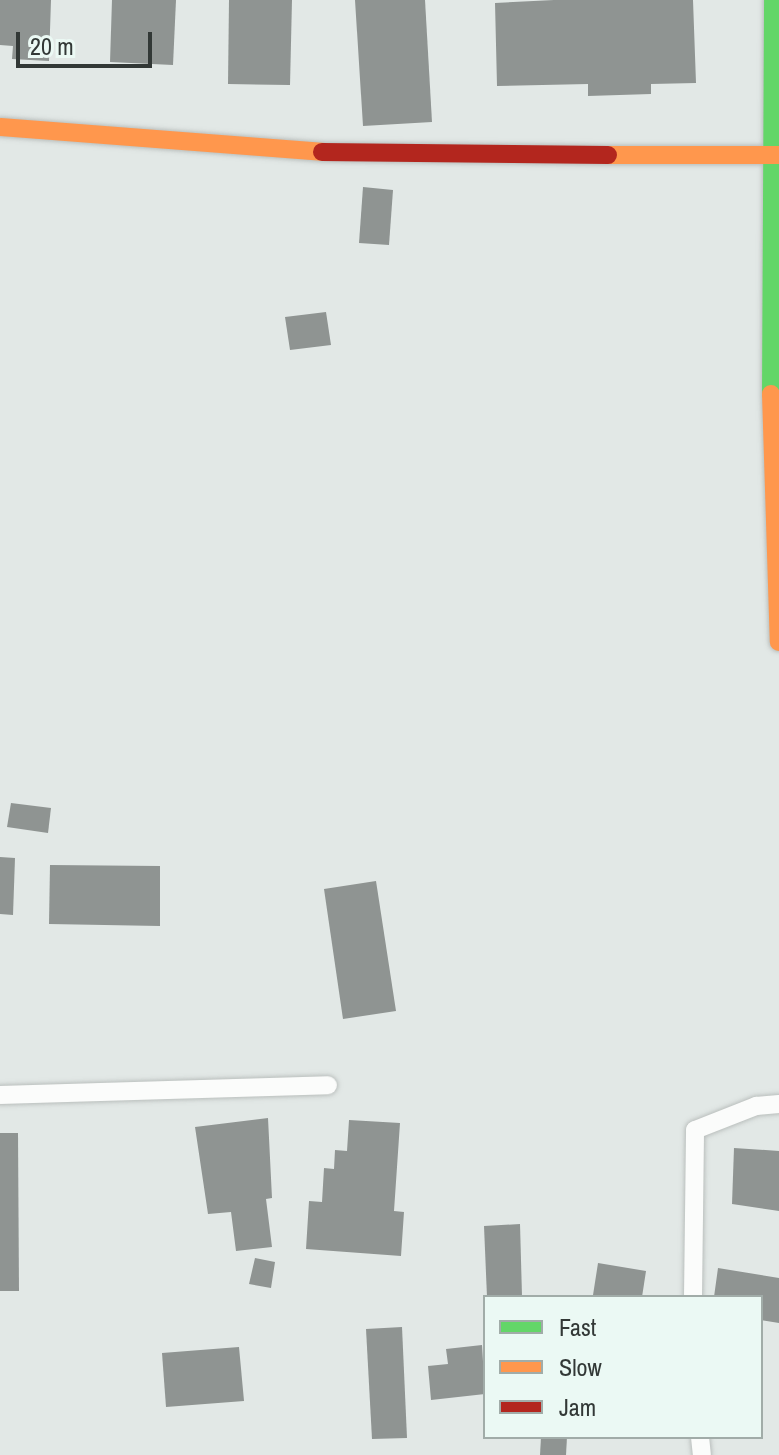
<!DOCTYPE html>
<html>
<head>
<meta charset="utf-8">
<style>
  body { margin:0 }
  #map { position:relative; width:779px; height:1455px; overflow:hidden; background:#e2e8e6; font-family:"Archivo Narrow",sans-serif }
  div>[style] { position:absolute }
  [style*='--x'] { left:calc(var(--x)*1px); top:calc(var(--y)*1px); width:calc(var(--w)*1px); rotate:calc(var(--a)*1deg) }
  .building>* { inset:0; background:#8f9492 }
  .roads { filter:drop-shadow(0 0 2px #babfbd) drop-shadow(0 0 2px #babfbd) }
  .lane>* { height:18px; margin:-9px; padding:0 9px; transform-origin:9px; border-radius:9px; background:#fbfcfb }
  .fast>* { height:18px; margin:-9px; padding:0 9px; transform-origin:9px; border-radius:9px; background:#63d668 }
  .slow>* { height:18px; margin:-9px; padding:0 9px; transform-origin:9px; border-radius:9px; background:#ff974d }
  .jam>* { height:18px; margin:-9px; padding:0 9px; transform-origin:9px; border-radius:9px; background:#b3261e }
  span { translate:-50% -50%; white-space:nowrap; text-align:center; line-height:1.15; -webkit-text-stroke:8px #ebf9f4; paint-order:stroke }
  .legend { position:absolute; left:483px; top:1295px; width:280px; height:144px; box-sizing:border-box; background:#ebf9f4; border:2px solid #a1aca8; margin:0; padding:10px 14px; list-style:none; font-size:24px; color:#323836 }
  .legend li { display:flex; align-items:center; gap:16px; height:40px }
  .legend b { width:40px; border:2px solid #a1aca8 }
  .scale { position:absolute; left:16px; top:32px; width:136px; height:36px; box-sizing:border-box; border:4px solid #323836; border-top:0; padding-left:10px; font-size:24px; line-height:28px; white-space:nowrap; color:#323836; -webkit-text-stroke:6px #ebf9f4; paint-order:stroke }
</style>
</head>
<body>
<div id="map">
  <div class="building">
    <i style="clip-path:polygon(0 0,51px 0,49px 61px,12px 59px,13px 46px,0 45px)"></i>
    <i style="clip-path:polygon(112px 0,176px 0,173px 65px,110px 62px)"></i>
    <i style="clip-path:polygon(229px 0,292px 0,290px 85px,228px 84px)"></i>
    <i style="clip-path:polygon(355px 0,425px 0,432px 122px,363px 126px)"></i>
    <i style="clip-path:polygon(554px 0,693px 0,696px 83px,651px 84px,651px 94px,588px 96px,588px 84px,497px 86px,495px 3px)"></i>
    <i style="clip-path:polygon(363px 187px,393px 190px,389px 245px,359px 243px)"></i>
    <i style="clip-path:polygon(326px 312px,331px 345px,290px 350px,285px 317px)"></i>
    <i style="clip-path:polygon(11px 803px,51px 808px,48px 833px,7px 827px)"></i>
    <i style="clip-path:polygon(0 857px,15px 858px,13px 915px,0 914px)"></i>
    <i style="clip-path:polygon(50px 865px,160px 866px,160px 926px,49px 924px)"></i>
    <i style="clip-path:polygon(376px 881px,396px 1011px,343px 1019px,324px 889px)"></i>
    <i style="clip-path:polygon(268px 1118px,272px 1198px,266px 1199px,272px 1247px,236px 1251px,231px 1212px,208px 1214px,195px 1127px)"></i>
    <i style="clip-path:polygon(349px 1120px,400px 1123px,394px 1211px,404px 1212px,401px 1256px,306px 1249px,309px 1201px,322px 1202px,324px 1168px,334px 1169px,335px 1150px,347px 1151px)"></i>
    <i style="clip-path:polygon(0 1133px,18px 1133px,19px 1291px,0 1291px)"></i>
    <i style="clip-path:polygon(734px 1148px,779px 1151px,779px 1211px,732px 1204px)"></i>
    <i style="clip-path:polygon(520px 1224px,522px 1296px,487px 1297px,484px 1226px)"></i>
    <i style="clip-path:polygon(255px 1258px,275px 1262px,271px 1288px,249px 1284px)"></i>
    <i style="clip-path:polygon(598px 1263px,646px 1271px,642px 1297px,593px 1295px)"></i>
    <i style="clip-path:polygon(718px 1268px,779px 1278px,779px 1323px,761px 1320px,761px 1297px,714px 1297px)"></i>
    <i style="clip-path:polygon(402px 1327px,407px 1438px,372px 1439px,366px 1329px)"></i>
    <i style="clip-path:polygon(482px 1345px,485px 1394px,431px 1400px,428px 1366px,448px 1364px,446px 1349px)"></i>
    <i style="clip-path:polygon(239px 1347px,244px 1401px,166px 1407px,162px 1353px)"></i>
    <i style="clip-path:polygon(541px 1437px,567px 1437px,566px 1455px,540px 1455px)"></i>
  </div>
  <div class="roads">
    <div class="lane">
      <i style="--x:0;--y:1095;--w:328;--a:-1.7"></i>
      <i style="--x:693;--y:1297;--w:167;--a:-89.3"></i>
      <i style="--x:695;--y:1130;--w:66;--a:-21.5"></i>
      <i style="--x:756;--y:1106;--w:23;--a:-5"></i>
      <i style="--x:700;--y:1437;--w:18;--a:84"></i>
    </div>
    <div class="fast">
      <i style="--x:771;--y:394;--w:394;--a:-89.7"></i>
    </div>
    <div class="slow">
      <i style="--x:0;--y:127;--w:323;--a:4.4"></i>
      <i style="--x:608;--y:155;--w:171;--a:0"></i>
      <i style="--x:771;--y:394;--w:248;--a:88.2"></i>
    </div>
    <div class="jam">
      <i style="--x:322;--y:152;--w:286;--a:0.6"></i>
    </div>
  </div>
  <ul class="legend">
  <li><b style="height:10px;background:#63d668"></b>Fast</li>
  <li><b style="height:10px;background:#ff974d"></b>Slow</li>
  <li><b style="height:10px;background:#b3261e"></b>Jam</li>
  </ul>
  <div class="scale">20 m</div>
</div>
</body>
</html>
